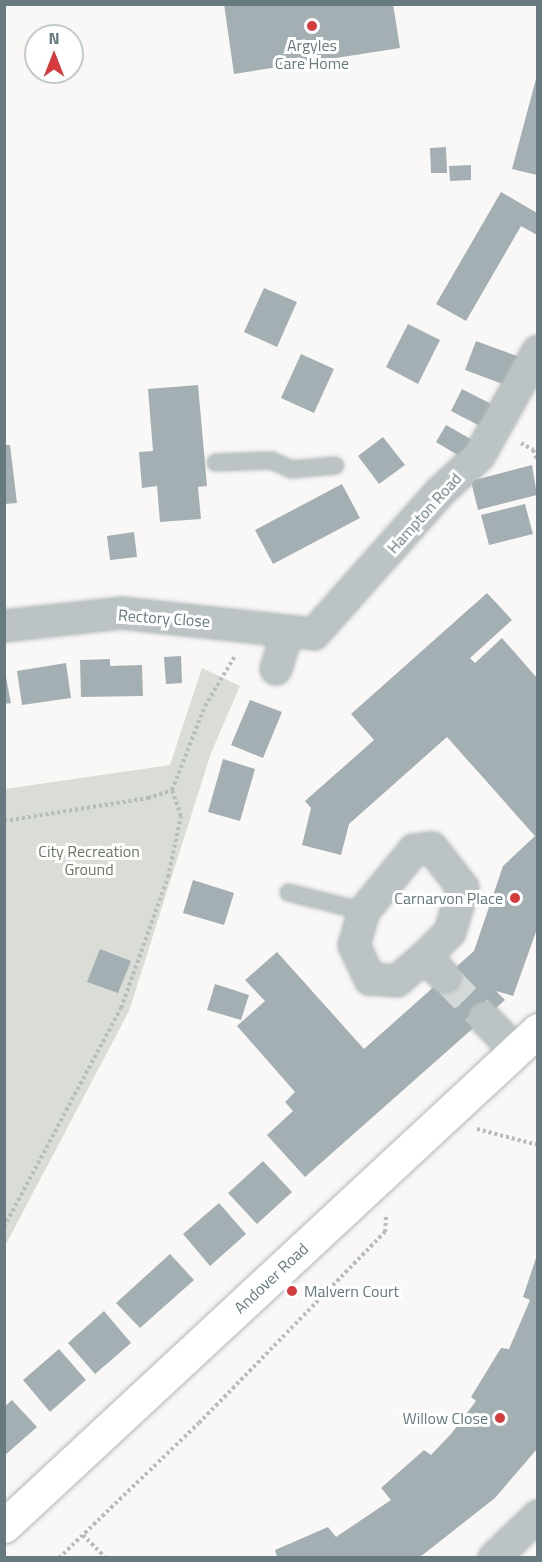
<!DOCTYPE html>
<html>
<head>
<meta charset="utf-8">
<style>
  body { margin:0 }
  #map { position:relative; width:542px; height:1562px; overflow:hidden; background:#f9f8f7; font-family:"Titillium Web",sans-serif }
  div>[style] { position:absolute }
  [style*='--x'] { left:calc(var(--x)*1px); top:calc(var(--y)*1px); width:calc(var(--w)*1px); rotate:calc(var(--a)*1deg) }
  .green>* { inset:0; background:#daddd6 }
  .building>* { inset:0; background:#a3afb2 }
  .street-tunnel>* { height:30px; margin-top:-15px; transform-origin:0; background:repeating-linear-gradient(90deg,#d4d8d9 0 30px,transparent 0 45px) }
  .path>* { height:4px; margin-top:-2px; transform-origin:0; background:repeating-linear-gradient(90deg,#b7bcbd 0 3px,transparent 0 6px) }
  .roads { filter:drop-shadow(0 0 2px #b0b7b9) drop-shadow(0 0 2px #b0b7b9) }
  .lane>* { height:15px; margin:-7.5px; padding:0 7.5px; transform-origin:7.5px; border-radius:7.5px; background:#bcc3c4 }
  .street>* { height:30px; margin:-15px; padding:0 15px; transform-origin:15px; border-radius:15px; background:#bcc3c4 }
  .primary>* { height:33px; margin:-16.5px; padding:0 16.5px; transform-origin:16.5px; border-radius:16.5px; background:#fff }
  .dots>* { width:16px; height:16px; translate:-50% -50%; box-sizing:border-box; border:3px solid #fff; border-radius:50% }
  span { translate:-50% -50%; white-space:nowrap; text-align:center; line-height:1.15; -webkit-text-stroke:6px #fff; paint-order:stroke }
  .poi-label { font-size:16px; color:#667a7f }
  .right { translate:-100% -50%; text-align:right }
  .left { translate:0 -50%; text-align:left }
  .street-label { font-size:16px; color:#667a7f }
  .park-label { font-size:16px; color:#6d7865 }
  .frame { position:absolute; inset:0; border:6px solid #667a7f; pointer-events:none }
  .north { position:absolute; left:24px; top:24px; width:60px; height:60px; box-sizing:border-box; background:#fff; border:2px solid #c2cacc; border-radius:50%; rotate:0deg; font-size:16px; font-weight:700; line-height:24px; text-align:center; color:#667a7f }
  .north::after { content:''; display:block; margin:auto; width:21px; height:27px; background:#d53b3d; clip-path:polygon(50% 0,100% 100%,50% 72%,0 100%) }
</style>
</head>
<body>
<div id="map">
  <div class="green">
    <i style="clip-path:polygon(202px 668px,240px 686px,211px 753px,129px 1011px,5px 1246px,5px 789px,170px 765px)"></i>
  </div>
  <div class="building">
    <i style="clip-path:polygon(224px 4px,393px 4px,400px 48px,234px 74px)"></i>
    <i style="clip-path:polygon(537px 75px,537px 175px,512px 169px)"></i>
    <i style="clip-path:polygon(446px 147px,447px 173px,431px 173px,430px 148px)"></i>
    <i style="clip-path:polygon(471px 165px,471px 180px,450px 181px,449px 166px)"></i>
    <i style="clip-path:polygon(501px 192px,537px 213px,537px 235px,521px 226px,466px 321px,436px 304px)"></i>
    <i style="clip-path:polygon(264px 288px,297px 302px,277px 347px,244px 332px)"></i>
    <i style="clip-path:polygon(408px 324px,440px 340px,418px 384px,386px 367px)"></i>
    <i style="clip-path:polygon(476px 341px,522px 358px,511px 387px,465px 370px)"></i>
    <i style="clip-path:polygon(301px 354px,334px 369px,314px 413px,281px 398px)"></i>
    <i style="clip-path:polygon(198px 385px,207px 486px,198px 487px,201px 519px,160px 522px,157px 486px,142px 488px,139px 452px,153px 451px,148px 389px)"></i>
    <i style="clip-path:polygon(462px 389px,495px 406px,484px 428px,451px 411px)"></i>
    <i style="clip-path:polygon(446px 425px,476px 442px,466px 460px,436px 442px)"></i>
    <i style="clip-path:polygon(383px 437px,405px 465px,379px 484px,358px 456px)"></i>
    <i style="clip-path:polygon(4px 445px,10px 445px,17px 503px,4px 504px)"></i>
    <i style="clip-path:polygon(532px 465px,537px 495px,478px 510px,471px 481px)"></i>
    <i style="clip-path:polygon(342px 484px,360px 518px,273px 564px,255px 530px)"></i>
    <i style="clip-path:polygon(525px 504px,533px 534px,489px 545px,481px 515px)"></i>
    <i style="clip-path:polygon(134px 532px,137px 557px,110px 560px,107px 536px)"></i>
    <i style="clip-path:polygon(487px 593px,512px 620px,470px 658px,475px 663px,502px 638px,537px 678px,537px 929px,513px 996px,496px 991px,505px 1000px,305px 1177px,267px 1135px,293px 1111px,285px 1102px,295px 1092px,237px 1026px,265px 1001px,245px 980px,277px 952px,364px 1049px,474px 951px,503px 866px,535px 836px,447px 737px,349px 824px,341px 855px,302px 845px,311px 808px,305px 801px,374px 740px,351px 714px)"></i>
    <i style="clip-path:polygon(181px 656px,182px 683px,166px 684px,164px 657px)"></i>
    <i style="clip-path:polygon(110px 659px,110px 666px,142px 665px,143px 696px,81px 697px,80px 660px)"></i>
    <i style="clip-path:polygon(66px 663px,71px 698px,22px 705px,17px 671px)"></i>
    <i style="clip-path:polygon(4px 667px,11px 703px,4px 704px)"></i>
    <i style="clip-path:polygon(250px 700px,282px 712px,263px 758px,231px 745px)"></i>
    <i style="clip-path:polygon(223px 759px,255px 769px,240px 821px,208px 812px)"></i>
    <i style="clip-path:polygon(193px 880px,234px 893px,224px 925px,183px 913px)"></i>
    <i style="clip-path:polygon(100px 949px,131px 961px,118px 993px,87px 982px)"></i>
    <i style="clip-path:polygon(215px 984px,249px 995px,241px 1020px,207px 1010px)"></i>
    <i style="clip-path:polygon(263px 1161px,292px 1192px,257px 1224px,228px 1193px)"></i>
    <i style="clip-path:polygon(219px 1203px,246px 1234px,210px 1266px,183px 1234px)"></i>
    <i style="clip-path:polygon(170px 1254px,194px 1280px,140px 1328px,116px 1303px)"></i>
    <i style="clip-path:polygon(537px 1255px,537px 1449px,495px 1498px,420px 1557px,277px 1557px,275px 1550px,328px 1527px,336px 1537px,391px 1500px,381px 1488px,424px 1450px,431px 1455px,451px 1434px,476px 1401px,471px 1397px,501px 1348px,509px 1349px,530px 1300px,523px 1297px)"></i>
    <i style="clip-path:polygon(104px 1311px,131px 1343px,95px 1374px,68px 1343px)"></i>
    <i style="clip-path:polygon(59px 1349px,86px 1380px,50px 1412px,23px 1380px)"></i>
    <i style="clip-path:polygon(12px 1400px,37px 1427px,4px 1456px,4px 1407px)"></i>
  </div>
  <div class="street-tunnel">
    <i style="--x:445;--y:977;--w:57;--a:46.4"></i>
  </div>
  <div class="path">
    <i style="--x:521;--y:443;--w:14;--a:30"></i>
    <i style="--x:533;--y:450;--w:13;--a:67"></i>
    <i style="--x:4;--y:821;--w:146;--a:-9.1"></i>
    <i style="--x:148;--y:798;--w:25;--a:-18"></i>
    <i style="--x:477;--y:1129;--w:63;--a:14.7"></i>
    <i style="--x:4;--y:1227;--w:248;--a:-61.9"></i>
    <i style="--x:121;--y:1008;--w:139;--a:-70.3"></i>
    <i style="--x:168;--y:877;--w:62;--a:-78"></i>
    <i style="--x:181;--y:816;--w:28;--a:-109"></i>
    <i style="--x:172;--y:790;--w:90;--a:-68.6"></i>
    <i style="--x:205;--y:706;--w:58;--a:-59"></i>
    <i style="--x:83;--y:1535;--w:33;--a:45"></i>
    <i style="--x:59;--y:1558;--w:194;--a:-44"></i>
    <i style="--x:199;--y:1423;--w:267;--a:-45.8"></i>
    <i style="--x:385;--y:1232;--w:16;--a:-86"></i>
  </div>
  <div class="roads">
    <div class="lane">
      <i style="--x:215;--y:462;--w:56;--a:-2"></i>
      <i style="--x:271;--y:460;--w:22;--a:24"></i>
      <i style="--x:291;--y:469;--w:44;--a:-5.2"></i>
      <i style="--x:288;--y:892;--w:78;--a:14"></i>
    </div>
    <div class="street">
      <i style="--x:4;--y:626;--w:118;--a:-6.3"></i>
      <i style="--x:121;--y:613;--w:194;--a:6.2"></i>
      <i style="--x:314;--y:634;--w:190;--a:-48.4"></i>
      <i style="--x:440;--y:492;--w:53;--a:-42.7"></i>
      <i style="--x:479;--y:456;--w:120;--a:-60.7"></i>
      <i style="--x:276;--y:669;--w:39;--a:-73"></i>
      <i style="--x:425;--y:957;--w:35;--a:-45"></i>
      <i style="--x:450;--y:932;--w:46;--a:-73.5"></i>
      <i style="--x:463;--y:888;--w:51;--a:-127.8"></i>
      <i style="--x:432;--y:848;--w:18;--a:174"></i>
      <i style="--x:414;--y:850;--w:79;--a:129.3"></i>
      <i style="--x:364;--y:911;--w:35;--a:106"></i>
      <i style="--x:354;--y:945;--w:38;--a:65"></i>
      <i style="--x:370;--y:979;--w:27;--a:4"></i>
      <i style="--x:397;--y:981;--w:37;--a:-41"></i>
      <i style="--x:425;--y:957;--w:28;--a:45"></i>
      <i style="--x:484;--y:1018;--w:45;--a:45.9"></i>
      <i style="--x:494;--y:1558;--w:61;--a:-43.7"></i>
    </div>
    <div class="primary">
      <i style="--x:4;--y:1526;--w:729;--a:-42.89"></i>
    </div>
  </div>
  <div class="dots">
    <i style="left:312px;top:26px;background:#d53b3d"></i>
    <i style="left:515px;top:898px;background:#d53b3d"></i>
    <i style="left:292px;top:1291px;background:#d53b3d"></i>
    <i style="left:500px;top:1418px;background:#d53b3d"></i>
  </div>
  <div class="poi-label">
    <span style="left:312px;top:54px">Argyles<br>Care Home</span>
    <span class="right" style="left:503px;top:898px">Carnarvon Place</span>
    <span class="left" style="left:304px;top:1291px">Malvern Court</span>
    <span class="right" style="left:488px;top:1418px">Willow Close</span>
  </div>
  <div class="street-label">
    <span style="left:424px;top:513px;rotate:-48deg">Hampton Road</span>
    <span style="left:164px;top:618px;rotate:4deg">Rectory Close</span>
    <span style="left:271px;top:1278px;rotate:-43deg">Andover Road</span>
  </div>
  <div class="park-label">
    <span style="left:89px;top:860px">City Recreation<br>Ground</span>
  </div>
  <div class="frame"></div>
  <div class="north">N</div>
</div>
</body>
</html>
